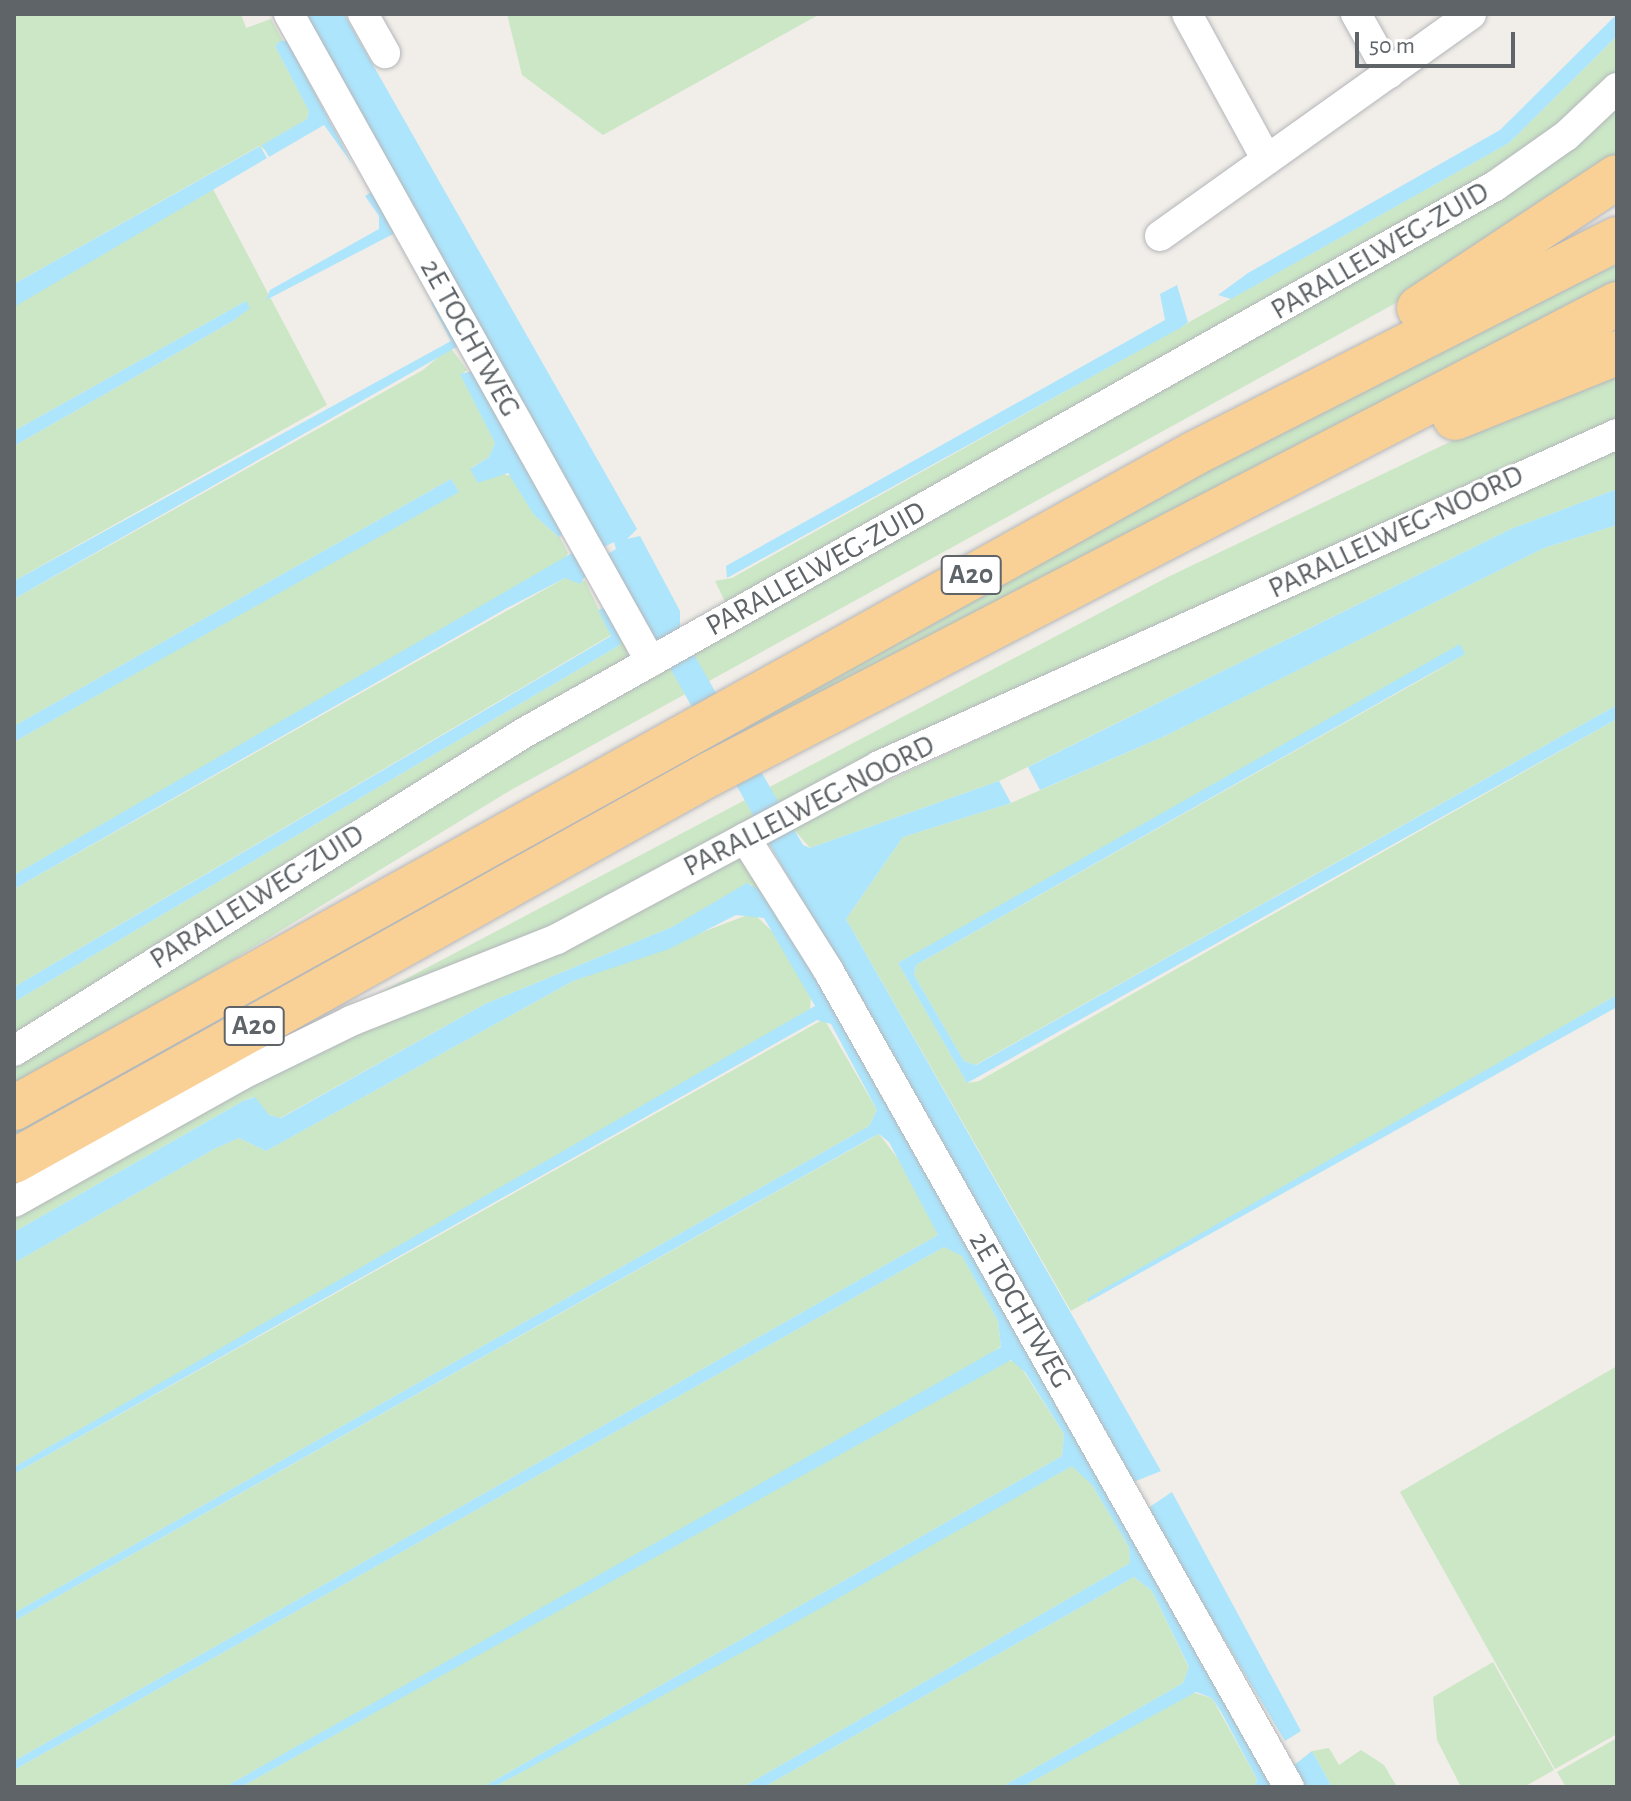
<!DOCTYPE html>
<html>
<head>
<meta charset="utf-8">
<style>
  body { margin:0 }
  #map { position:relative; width:1631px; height:1801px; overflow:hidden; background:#f1ede8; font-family:"Alegreya Sans",sans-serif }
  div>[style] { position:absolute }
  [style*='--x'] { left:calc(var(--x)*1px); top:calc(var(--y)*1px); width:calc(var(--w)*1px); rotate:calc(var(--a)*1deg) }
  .green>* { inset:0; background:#cbe7c6 }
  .water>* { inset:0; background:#ade5fc }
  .roads { filter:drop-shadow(0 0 2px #b3b6ba) drop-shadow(0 0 2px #b3b6ba) }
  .minor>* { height:30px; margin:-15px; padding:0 15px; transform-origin:15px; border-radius:15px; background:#fff }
  .highway>* { height:44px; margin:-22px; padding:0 22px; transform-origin:22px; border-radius:22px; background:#f9d197 }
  span { translate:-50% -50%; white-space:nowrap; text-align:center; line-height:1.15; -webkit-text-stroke:6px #fff; paint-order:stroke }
  .shield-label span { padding:2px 6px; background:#fff; border:2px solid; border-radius:6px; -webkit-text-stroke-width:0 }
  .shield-label { font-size:28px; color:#5f6468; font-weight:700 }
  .street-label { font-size:30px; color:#5f6468 }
  .frame { position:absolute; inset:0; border:16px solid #5f6468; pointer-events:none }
  .scale { position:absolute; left:1355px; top:32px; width:160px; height:36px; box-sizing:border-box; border:4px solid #5f6468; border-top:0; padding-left:10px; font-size:24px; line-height:28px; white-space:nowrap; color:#5f6468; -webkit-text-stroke:6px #fff; paint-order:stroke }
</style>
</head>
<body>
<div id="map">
  <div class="green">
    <i style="clip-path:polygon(14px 14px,241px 14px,246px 28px,271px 19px,283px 41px,275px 46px,309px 110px,307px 119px,263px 145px,265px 150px,259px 146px,14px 284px)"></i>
    <i style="clip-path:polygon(507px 14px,820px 14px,603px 135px,522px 75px)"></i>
    <i style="clip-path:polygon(1617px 36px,1617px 74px,1494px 174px,728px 608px,715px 581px,732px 578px,1509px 143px)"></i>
    <i style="clip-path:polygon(1617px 103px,1617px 159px,1443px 277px,511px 790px,14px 1093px,14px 1063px,498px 758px)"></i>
    <i style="clip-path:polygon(213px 189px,327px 405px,14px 581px,14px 446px,233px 321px,246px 301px,14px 431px,14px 302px)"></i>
    <i style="clip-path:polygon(1617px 264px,1617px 285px,14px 1143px,14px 1131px,412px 905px,1317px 411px)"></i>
    <i style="clip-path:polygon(450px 347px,467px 370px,461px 375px,495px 443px,489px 457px,471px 468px,478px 483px,500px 473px,513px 477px,534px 515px,560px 538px,568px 553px,565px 560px,14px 875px,14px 742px,458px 491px,451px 479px,14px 726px,14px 599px,423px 370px)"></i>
    <i style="clip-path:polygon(1617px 372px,1617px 425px,562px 927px,362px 1002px,1168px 577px,1508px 414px)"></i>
    <i style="clip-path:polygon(1617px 443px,1617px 489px,1511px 529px,999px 781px,810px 848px,791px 826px)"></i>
    <i style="clip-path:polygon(1617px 525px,1617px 705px,975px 1065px,964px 1061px,914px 975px,916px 965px,1465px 655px,898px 963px,967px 1083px,979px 1081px,1617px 719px,1617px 995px,1071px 1311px,846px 919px,903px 837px,1011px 803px,1165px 736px,1544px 548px)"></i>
    <i style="clip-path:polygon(565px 578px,585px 581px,611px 635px,14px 987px,14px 889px)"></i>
    <i style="clip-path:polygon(622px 632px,629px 660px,14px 1041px,14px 1002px,620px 645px)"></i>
    <i style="clip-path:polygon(732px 856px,743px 857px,810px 947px,1285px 1787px,1273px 1787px,1085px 1448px,948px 1220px,937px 1187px,846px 1027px,751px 884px,672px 927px,485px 1004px,280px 1118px,269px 1115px,254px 1097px,243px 1101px,14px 1232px,14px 1211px,237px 1086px,578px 939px)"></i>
    <i style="clip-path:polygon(753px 913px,779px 938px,811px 994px,810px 1012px,14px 1467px,14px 1263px,216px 1148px,239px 1138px,266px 1151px,573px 981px)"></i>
    <i style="clip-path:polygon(824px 1019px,877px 1110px,869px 1126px,14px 1613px,14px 1474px)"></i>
    <i style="clip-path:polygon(879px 1134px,906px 1169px,938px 1235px,14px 1761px,14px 1621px)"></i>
    <i style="clip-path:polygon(944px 1247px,962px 1255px,998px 1321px,1001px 1346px,979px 1362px,225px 1787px,14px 1787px,14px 1770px)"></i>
    <i style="clip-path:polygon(1005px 1361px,1017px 1361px,1064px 1434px,1062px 1456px,483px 1787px,241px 1787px)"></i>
    <i style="clip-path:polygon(1617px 1366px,1617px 1734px,1555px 1769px,1400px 1492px)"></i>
    <i style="clip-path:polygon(1072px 1466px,1083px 1470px,1129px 1547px,1130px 1563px,743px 1787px,494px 1787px)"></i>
    <i style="clip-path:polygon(1134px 1577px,1152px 1591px,1189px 1668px,1183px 1683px,1002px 1787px,764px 1787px)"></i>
    <i style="clip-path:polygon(1493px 1662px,1554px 1770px,1524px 1787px,1461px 1787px,1437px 1740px,1433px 1697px)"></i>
    <i style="clip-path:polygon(1191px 1692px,1212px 1698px,1257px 1779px,1255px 1787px,1022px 1787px)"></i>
    <i style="clip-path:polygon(1617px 1738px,1617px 1787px,1566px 1787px,1557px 1772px)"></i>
    <i style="clip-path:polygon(1329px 1748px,1339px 1765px,1361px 1750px,1384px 1765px,1397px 1787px,1332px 1787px,1312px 1751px)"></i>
  </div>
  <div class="water">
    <i style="clip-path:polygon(304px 14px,344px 14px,637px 529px,627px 539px,640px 536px,680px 611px,680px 630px,803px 845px,810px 848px,999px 781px,1011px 803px,903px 837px,846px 919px,1161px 1471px,1131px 1483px,606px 555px,616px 549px,614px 542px,602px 548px)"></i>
    <i style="clip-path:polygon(1617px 14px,1617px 36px,1509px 143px,1231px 299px,1218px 295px,1248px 273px,1500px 130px)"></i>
    <i style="clip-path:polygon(280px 41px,287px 41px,353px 165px,324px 125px,269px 157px,262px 145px,307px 119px,309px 111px,275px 46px)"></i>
    <i style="clip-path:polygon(260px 146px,267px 158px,14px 307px,14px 284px)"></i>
    <i style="clip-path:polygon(373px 191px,397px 232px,266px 300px,270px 290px,379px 229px,379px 216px,365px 196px)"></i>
    <i style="clip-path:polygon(1177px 285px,1188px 322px,1182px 327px,727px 578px,726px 566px,1165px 320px,1160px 294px)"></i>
    <i style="clip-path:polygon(435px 300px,460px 345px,14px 599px,14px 581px,451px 341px,431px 303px)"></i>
    <i style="clip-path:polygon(246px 301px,250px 308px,233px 321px,14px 446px,14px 431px)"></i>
    <i style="clip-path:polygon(473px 371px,563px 530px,560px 538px,534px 515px,508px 473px,478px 483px,470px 469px,489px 457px,495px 443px,460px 374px)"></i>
    <i style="clip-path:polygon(451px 479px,459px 492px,14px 742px,14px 726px)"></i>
    <i style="clip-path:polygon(1617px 489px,1617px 525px,1544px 548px,1165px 736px,1040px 790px,1028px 767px,1511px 529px)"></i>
    <i style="clip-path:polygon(574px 552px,587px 574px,580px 584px,565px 578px,507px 608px,14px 889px,14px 875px)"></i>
    <i style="clip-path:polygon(606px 607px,622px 632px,620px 645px,14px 1002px,14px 987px,611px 636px,598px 610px)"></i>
    <i style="clip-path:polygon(1460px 644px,1465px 654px,916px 965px,914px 975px,964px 1061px,976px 1065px,1617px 705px,1617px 719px,967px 1083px,898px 963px)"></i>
    <i style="clip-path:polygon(747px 883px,758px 889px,810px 965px,1273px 1787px,1255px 1787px,1257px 1779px,1221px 1712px,1212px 1698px,1196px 1692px,1022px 1787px,1002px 1787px,1183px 1683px,1189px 1667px,1152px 1591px,1134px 1577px,764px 1787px,743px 1787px,1130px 1563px,1129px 1547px,1092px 1485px,1072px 1466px,752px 1647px,494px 1787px,483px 1787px,1062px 1456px,1064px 1434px,1025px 1372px,1011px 1360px,241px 1787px,225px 1787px,1001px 1347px,998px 1321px,962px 1256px,944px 1247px,14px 1770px,14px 1761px,938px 1235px,889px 1142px,879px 1134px,871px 1138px,14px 1621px,14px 1613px,869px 1126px,877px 1110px,831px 1024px,817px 1020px,14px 1474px,14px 1467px,815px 1006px,764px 918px,736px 915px,669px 949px,573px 981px,266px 1151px,239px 1138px,216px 1148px,14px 1263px,14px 1232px,243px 1101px,255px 1097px,269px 1115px,281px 1118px,485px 1004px,672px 927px)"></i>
    <i style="clip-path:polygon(1617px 995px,1617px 1007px,1088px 1302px,1088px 1298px)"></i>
    <i style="clip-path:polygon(1172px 1492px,1301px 1731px,1285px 1741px,1149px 1514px,1151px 1506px)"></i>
    <i style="clip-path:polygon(1312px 1751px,1332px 1787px,1302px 1787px,1293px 1766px)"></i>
  </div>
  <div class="roads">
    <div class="minor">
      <i style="--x:289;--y:14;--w:742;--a:60.81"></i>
      <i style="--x:363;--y:14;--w:45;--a:60.6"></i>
      <i style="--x:1187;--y:14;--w:166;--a:61.3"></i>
      <i style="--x:1356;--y:14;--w:68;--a:60.8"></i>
      <i style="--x:1160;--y:236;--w:382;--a:-35.5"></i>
      <i style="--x:745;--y:838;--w:156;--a:57.8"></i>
      <i style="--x:828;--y:970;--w:938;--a:60.57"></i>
      <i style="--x:14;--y:1051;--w:599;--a:-31.96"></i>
      <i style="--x:522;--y:734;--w:1117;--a:-29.39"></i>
      <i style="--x:1495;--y:186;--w:87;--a:-35.2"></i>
      <i style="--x:1566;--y:136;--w:70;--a:-43.3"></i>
      <i style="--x:14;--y:1202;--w:260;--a:-29.2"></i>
      <i style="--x:241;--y:1075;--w:123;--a:-26.1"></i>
      <i style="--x:351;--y:1021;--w:222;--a:-21.7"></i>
      <i style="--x:557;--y:939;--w:366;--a:-28.2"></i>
      <i style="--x:879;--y:766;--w:809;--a:-24.22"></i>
    </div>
    <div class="highway">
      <i style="--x:1419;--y:308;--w:237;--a:-33.5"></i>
      <i style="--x:1455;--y:418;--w:175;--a:-21.9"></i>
      <i style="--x:14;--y:1108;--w:1350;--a:-29.01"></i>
      <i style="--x:1195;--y:453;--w:473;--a:-26.9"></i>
      <i style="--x:14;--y:1161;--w:796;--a:-29.08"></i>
      <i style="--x:710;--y:774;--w:1022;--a:-27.39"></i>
    </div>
  </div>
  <div class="shield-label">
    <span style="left:971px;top:575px">A20</span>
    <span style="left:254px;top:1026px">A20</span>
  </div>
  <div class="street-label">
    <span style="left:1380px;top:251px;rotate:-30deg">PARALLELWEG-ZUID</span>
    <span style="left:470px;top:338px;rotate:61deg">2E TOCHTWEG</span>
    <span style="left:1396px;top:532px;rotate:-25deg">PARALLELWEG-NOORD</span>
    <span style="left:816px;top:569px;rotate:-29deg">PARALLELWEG-ZUID</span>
    <span style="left:809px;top:806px;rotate:-27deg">PARALLELWEG-NOORD</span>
    <span style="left:257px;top:897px;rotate:-32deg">PARALLELWEG-ZUID</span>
    <span style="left:1020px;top:1310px;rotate:60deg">2E TOCHTWEG</span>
  </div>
  <div class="frame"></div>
  <div class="scale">50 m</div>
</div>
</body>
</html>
